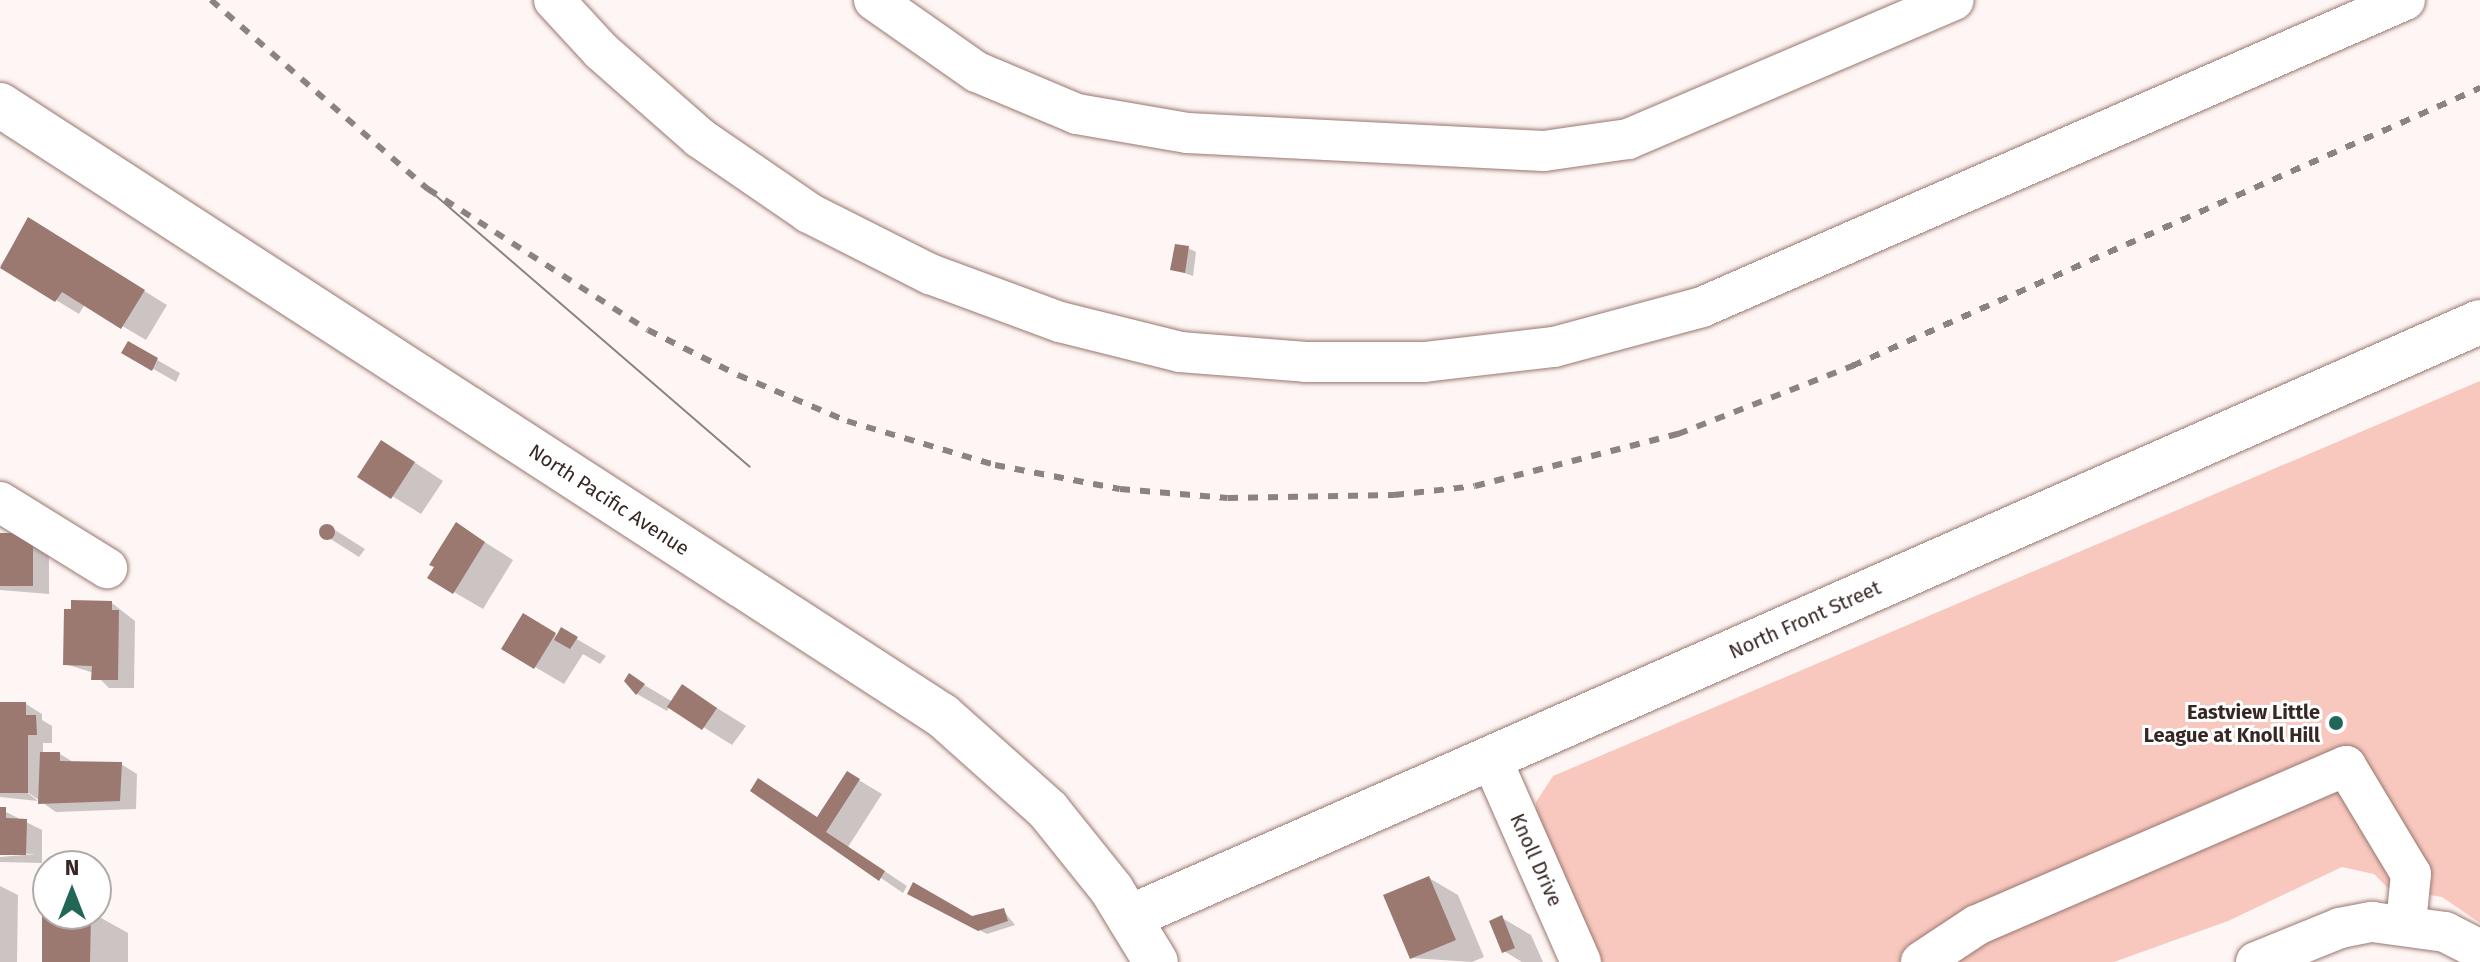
<!DOCTYPE html>
<html>
<head>
<meta charset="utf-8">
<style>
  body { margin:0 }
  #map { position:relative; width:2480px; height:962px; overflow:hidden; background:#fef6f4; font-family:"Fira Sans",sans-serif }
  div>[style] { position:absolute }
  [style*='--x'] { left:calc(var(--x)*1px); top:calc(var(--y)*1px); width:calc(var(--w)*1px); rotate:calc(var(--a)*1deg) }
  .green>* { inset:0; background:#f8c8be }
  .shadow>* { inset:0; background:#0003 }
  .building>* { inset:0; background:#9b7971 }
  .round { border-radius:50% }
  .roads { filter:drop-shadow(0 0 2px #997770) drop-shadow(0 0 2px #997770) }
  .minor>* { height:40px; margin:-20px; padding:0 20px; transform-origin:20px; border-radius:20px; background:#fff }
  .major>* { height:44px; margin:-22px; padding:0 22px; transform-origin:22px; border-radius:22px; background:#fff }
  .tram>* { height:2px; margin:-1px; padding:0 1px; transform-origin:1px; border-radius:1px; background:#8e8280 }
  .rail>* { height:6px; margin-top:-3px; transform-origin:0; background:repeating-linear-gradient(90deg,#8e8280 0 10px,transparent 0 20px) }
  .dots>* { width:22px; height:22px; translate:-50% -50%; box-sizing:border-box; border:4px solid #fff; border-radius:50% }
  span { translate:-50% -50%; white-space:nowrap; text-align:center; line-height:1.15; -webkit-text-stroke:6px #fff; paint-order:stroke }
  .street-label { font-size:20px; color:#362724 }
  .poi-label { font-size:20px; color:#362724; font-weight:700 }
  .right { translate:-100% -50%; text-align:right }
  .north { position:absolute; left:32px; top:850px; width:80px; height:80px; box-sizing:border-box; background:#fff; border:2px solid #afa9a7; border-radius:50%; rotate:0deg; font-size:22px; font-weight:700; line-height:32px; text-align:center; color:#362724 }
  .north::after { content:''; display:block; margin:auto; width:28px; height:36px; background:#216657; clip-path:polygon(50% 0,100% 100%,50% 72%,0 100%) }
</style>
</head>
<body>
<div id="map">
  <div class="green">
    <i style="clip-path:polygon(2480px 381px,2480px 923px,2442px 897px,2388px 888px,2374px 874px,2342px 867px,2228px 921px,2114px 962px,1594px 962px,1537px 831px,1536px 802px,1553px 776px)"></i>
  </div>
  <div class="shadow">
    <i style="clip-path:polygon(29px 220px,167px 305px,146px 340px,85px 304px,79px 314px,0 266px)"></i>
    <i style="clip-path:polygon(1188px 248px,1196px 252px,1193px 276px,1173px 269px)"></i>
    <i style="clip-path:polygon(129px 344px,180px 373px,176px 382px,124px 352px)"></i>
    <i style="clip-path:polygon(411px 460px,443px 481px,421px 514px,360px 476px)"></i>
    <i style="clip-path:polygon(456px 524px,513px 560px,483px 609px,430px 578px)"></i>
    <i style="clip-path:polygon(327px 525px,365px 549px,359px 557px,321px 533px)"></i>
    <i style="clip-path:polygon(0 535px,26px 535px,49px 552px,49px 594px,0 590px)"></i>
    <i style="clip-path:polygon(112px 603px,135px 621px,134px 688px,109px 688px,94px 673px,65px 664px)"></i>
    <i style="clip-path:polygon(524px 616px,558px 636px,561px 630px,606px 656px,600px 664px,583px 654px,564px 684px,535px 667px)"></i>
    <i style="clip-path:polygon(629px 676px,673px 702px,683px 687px,746px 726px,732px 745px,670px 706px,667px 711px,637px 694px,626px 681px)"></i>
    <i style="clip-path:polygon(0 704px,26px 704px,42px 714px,42px 720px,52px 726px,52px 743px,43px 743px,43px 754px,60px 754px,75px 763px,121px 764px,137px 774px,136px 809px,56px 812px,20px 787px,38px 801px,0 797px)"></i>
    <i style="clip-path:polygon(847px 773px,882px 794px,848px 847px,907px 886px,903px 893px,752px 790px,818px 818px)"></i>
    <i style="clip-path:polygon(0 809px,42px 830px,42px 863px,0 862px,0 857px,36px 854px,0 853px)"></i>
    <i style="clip-path:polygon(1429px 878px,1458px 895px,1484px 957px,1472px 962px,1412px 958px)"></i>
    <i style="clip-path:polygon(0 886px,18px 895px,17px 962px,0 962px)"></i>
    <i style="clip-path:polygon(910px 894px,972px 918px,1003px 910px,1015px 925px,987px 934px)"></i>
    <i style="clip-path:polygon(48px 914px,94px 914px,128px 933px,128px 962px,44px 962px)"></i>
    <i style="clip-path:polygon(1502px 918px,1531px 935px,1543px 962px,1522px 962px,1504px 951px)"></i>
  </div>
  <div class="building">
    <i style="clip-path:polygon(28px 217px,145px 290px,121px 329px,62px 292px,55px 302px,0 268px)"></i>
    <i style="clip-path:polygon(1175px 244px,1189px 246px,1185px 273px,1170px 270px)"></i>
    <i style="clip-path:polygon(128px 341px,158px 358px,152px 371px,121px 353px)"></i>
    <i style="clip-path:polygon(381px 440px,415px 462px,391px 499px,357px 477px)"></i>
    <i style="clip-path:polygon(456px 522px,485px 542px,453px 594px,427px 578px,434px 567px,429px 565px)"></i>
    <i class="round" style="left:319px;top:524px;width:16px;height:16px"></i>
    <i style="clip-path:polygon(0 533px,27px 533px,33px 541px,33px 586px,0 586px)"></i>
    <i style="clip-path:polygon(71px 600px,112px 601px,112px 610px,119px 610px,118px 680px,91px 680px,92px 666px,63px 665px,64px 609px,71px 609px)"></i>
    <i style="clip-path:polygon(523px 613px,556px 633px,534px 669px,501px 649px)"></i>
    <i style="clip-path:polygon(561px 627px,578px 637px,570px 649px,554px 640px)"></i>
    <i style="clip-path:polygon(629px 673px,645px 684px,636px 695px,624px 681px)"></i>
    <i style="clip-path:polygon(682px 684px,717px 708px,702px 730px,667px 707px)"></i>
    <i style="clip-path:polygon(0 702px,26px 702px,26px 715px,36px 715px,37px 735px,28px 735px,28px 793px,0 793px)"></i>
    <i style="clip-path:polygon(40px 752px,60px 752px,60px 761px,122px 762px,120px 801px,38px 804px)"></i>
    <i style="clip-path:polygon(847px 771px,860px 779px,826px 832px,885px 871px,879px 881px,750px 791px,758px 778px,817px 817px)"></i>
    <i style="clip-path:polygon(0 807px,6px 807px,6px 818px,27px 819px,26px 855px,0 855px)"></i>
    <i style="clip-path:polygon(1429px 876px,1456px 940px,1410px 959px,1383px 895px)"></i>
    <i style="clip-path:polygon(913px 882px,972px 916px,1004px 908px,1008px 921px,978px 931px,907px 894px)"></i>
    <i style="clip-path:polygon(42px 910px,91px 914px,90px 962px,42px 962px)"></i>
    <i style="clip-path:polygon(1502px 915px,1515px 948px,1502px 953px,1489px 921px)"></i>
  </div>
  <div class="roads">
    <div class="minor">
      <i style="--x:554;--y:0;--w:69;--a:47.3"></i>
      <i style="--x:601;--y:51;--w:132;--a:41.3"></i>
      <i style="--x:700;--y:138;--w:132;--a:34.5"></i>
      <i style="--x:809;--y:213;--w:136;--a:26.8"></i>
      <i style="--x:930;--y:274;--w:139;--a:20.3"></i>
      <i style="--x:1060;--y:322;--w:124;--a:14"></i>
      <i style="--x:1180;--y:352;--w:126;--a:4.5"></i>
      <i style="--x:1306;--y:362;--w:118;--a:0"></i>
      <i style="--x:1424;--y:362;--w:131;--a:-6.6"></i>
      <i style="--x:1554;--y:347;--w:153;--a:-15.1"></i>
      <i style="--x:1702;--y:307;--w:767;--a:-23.59"></i>
      <i style="--x:874;--y:0;--w:126;--a:35"></i>
      <i style="--x:977;--y:72;--w:108;--a:22.8"></i>
      <i style="--x:1077;--y:114;--w:112;--a:9.8"></i>
      <i style="--x:1187;--y:133;--w:357;--a:2.9"></i>
      <i style="--x:1544;--y:151;--w:85;--a:-8.1"></i>
      <i style="--x:1628;--y:139;--w:354;--a:-23.1"></i>
      <i style="--x:0;--y:502;--w:126;--a:31.7"></i>
      <i style="--x:1491;--y:758;--w:223;--a:66.2"></i>
      <i style="--x:1921;--y:962;--w:67;--a:-33.5"></i>
      <i style="--x:1977;--y:925;--w:402;--a:-23.3"></i>
      <i style="--x:2346;--y:766;--w:126;--a:59"></i>
      <i style="--x:2411;--y:874;--w:49;--a:95.8"></i>
      <i style="--x:2256;--y:962;--w:91;--a:-22"></i>
      <i style="--x:2340;--y:928;--w:33;--a:-11"></i>
      <i style="--x:2372;--y:922;--w:74;--a:7.8"></i>
      <i style="--x:2445;--y:932;--w:39;--a:27"></i>
    </div>
    <div class="major">
      <i style="--x:0;--y:105;--w:1124;--a:32.94"></i>
      <i style="--x:943;--y:716;--w:141;--a:41.8"></i>
      <i style="--x:1048;--y:810;--w:102;--a:51.3"></i>
      <i style="--x:1112;--y:890;--w:84;--a:58.6"></i>
      <i style="--x:1130;--y:917;--w:1475;--a:-23.79"></i>
    </div>
  </div>
  <div class="tram">
    <i style="--x:428;--y:189;--w:425;--a:40.8"></i>
  </div>
  <div class="rail">
    <i style="--x:211;--y:0;--w:288;--a:41.1"></i>
    <i style="--x:428;--y:189;--w:261;--a:32.7"></i>
    <i style="--x:648;--y:330;--w:101;--a:26.6"></i>
    <i style="--x:738;--y:375;--w:118;--a:22.9"></i>
    <i style="--x:847;--y:421;--w:154;--a:16.6"></i>
    <i style="--x:995;--y:465;--w:127;--a:10.9"></i>
    <i style="--x:1120;--y:489;--w:108;--a:4.8"></i>
    <i style="--x:1228;--y:498;--w:166;--a:-1"></i>
    <i style="--x:1394;--y:495;--w:81;--a:-6.3"></i>
    <i style="--x:1475;--y:486;--w:210;--a:-14.4"></i>
    <i style="--x:1678;--y:434;--w:187;--a:-21.3"></i>
    <i style="--x:1852;--y:366;--w:687;--a:-23.88"></i>
  </div>
  <div class="dots">
    <i style="left:2336px;top:723px;background:#216657"></i>
  </div>
  <div class="street-label">
    <span style="left:609px;top:500px;rotate:33deg">North Pacific Avenue</span>
    <span style="left:1805px;top:620px;rotate:-24deg">North Front Street</span>
    <span style="left:1536px;top:860px;rotate:66deg">Knoll Drive</span>
  </div>
  <div class="poi-label">
    <span class="right" style="left:2320px;top:724px">Eastview Little<br>League at Knoll Hill</span>
  </div>
  <div class="north">N</div>
</div>
</body>
</html>
